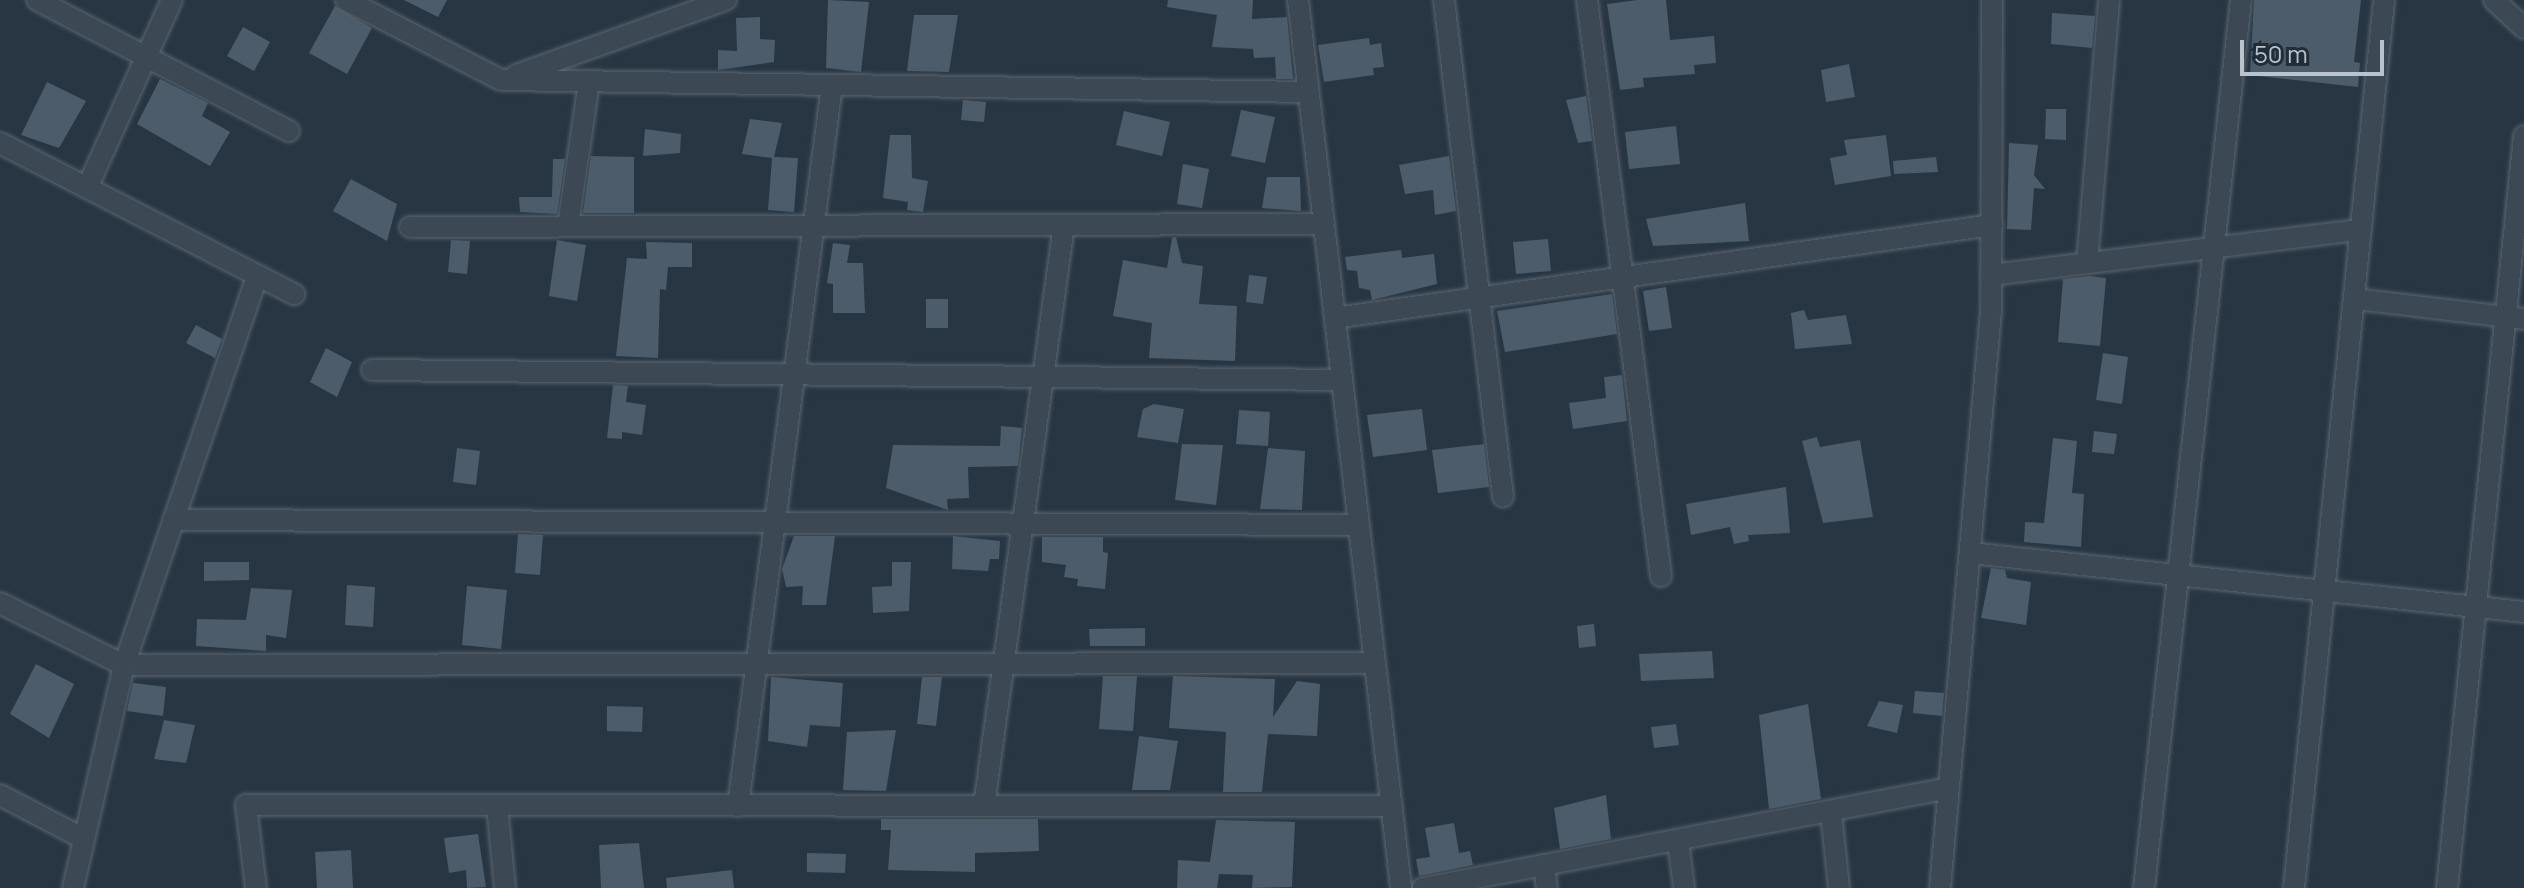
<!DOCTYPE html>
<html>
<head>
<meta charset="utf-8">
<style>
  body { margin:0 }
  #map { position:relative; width:2524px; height:888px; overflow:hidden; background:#283644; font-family:Manrope,sans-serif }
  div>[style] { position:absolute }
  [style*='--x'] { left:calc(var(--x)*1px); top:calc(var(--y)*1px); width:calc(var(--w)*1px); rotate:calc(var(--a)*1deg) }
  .building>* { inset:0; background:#4c5c6a }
  .roads { filter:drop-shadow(0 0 2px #5b6671) drop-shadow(0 0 2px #5b6671) }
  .street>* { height:20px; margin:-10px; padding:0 10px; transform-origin:10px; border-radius:10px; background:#3c4853 }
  span { translate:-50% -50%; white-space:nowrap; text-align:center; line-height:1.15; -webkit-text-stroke:8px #212d39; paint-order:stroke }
  .scale { position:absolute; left:2240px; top:40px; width:144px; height:36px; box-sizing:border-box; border:4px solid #bac3cd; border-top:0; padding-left:10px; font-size:24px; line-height:28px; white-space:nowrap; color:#bac3cd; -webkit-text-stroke:6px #212d39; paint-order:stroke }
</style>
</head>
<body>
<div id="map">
  <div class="building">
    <i style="clip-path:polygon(404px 0,447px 0,438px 17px)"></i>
    <i style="clip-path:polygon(828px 0,869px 2px,861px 72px,826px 68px)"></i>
    <i style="clip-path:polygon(1168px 0,1253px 0,1252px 19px,1287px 17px,1293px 79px,1276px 79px,1275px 57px,1254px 58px,1253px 49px,1212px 47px,1217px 15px,1167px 7px)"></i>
    <i style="clip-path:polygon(1637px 0,1666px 0,1670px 40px,1714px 36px,1716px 63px,1694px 65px,1695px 74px,1643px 78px,1644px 87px,1620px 90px,1607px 4px)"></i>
    <i style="clip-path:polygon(2254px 0,2361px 0,2354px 62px,2360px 63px,2358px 87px,2250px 75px)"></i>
    <i style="clip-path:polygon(335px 6px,372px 28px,347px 74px,309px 53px)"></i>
    <i style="clip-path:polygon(2052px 13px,2095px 16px,2092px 48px,2051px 44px)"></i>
    <i style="clip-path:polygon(914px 15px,958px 15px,949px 72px,907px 71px)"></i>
    <i style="clip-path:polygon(760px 17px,760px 39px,775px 40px,774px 62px,718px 70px,718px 50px,737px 51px,736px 18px)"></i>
    <i style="clip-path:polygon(243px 27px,270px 42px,254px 71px,227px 56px)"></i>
    <i style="clip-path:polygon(1369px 38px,1370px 45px,1381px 43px,1384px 67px,1373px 68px,1374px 75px,1324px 82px,1318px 45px)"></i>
    <i style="clip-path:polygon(1849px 64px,1855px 97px,1826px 102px,1821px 70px)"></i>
    <i style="clip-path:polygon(160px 79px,208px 103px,202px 116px,230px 132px,210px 166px,137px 124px)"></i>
    <i style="clip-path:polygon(47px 82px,86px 101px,59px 148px,21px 135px)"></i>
    <i style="clip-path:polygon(1586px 96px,1592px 141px,1578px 143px,1566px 100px)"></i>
    <i style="clip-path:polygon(963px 100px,986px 102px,984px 122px,961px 120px)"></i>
    <i style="clip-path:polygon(2046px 109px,2066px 109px,2066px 140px,2045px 139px)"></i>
    <i style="clip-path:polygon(1241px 110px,1275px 117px,1265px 163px,1231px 156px)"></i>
    <i style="clip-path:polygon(1124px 111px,1170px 122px,1162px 156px,1116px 145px)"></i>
    <i style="clip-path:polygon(750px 119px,782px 123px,774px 157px,798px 158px,794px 212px,768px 210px,772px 158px,742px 154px)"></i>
    <i style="clip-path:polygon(1676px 126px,1680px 164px,1629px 169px,1625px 132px)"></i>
    <i style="clip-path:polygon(645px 129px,681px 134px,680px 153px,643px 156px)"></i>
    <i style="clip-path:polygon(890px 135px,911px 135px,912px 178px,928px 181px,923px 212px,907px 210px,908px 202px,883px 198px)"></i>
    <i style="clip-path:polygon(1886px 135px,1891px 176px,1835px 185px,1830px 158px,1847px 155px,1844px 140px)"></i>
    <i style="clip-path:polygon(2009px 143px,2038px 145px,2034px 175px,2045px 189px,2034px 188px,2031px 230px,2007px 229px)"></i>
    <i style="clip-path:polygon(591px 156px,634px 157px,634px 213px,583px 213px)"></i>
    <i style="clip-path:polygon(1449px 156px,1456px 211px,1435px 215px,1433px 190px,1405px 194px,1399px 165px)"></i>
    <i style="clip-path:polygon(1936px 157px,1938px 172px,1894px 174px,1893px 161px)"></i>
    <i style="clip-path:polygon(553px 159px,565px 159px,557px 214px,520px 212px,519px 197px,552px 197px)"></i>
    <i style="clip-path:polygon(1183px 164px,1209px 169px,1202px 208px,1177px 204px)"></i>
    <i style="clip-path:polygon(1267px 177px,1300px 177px,1301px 211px,1262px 208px)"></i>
    <i style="clip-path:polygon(351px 179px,397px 204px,387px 241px,333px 211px)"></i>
    <i style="clip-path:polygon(1745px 203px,1749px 241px,1653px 246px,1646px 219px)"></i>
    <i style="clip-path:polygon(1176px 237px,1182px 263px,1203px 266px,1199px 304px,1237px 306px,1235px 361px,1149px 358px,1152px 323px,1113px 316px,1123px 260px,1167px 268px,1172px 238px)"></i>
    <i style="clip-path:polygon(1548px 239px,1551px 271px,1516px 274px,1513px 242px)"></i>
    <i style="clip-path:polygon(451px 240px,470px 241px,467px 274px,448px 272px)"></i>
    <i style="clip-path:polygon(557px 240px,586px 245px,577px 301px,549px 296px)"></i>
    <i style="clip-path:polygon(646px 242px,692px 243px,692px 267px,668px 267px,666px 290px,660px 289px,658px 358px,616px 356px,627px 258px,647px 259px)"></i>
    <i style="clip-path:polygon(833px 243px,850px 245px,847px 263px,863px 263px,865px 313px,833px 313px,833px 284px,827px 283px)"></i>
    <i style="clip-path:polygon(1401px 250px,1402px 258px,1434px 254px,1437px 284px,1372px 300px,1370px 290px,1359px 288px,1357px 271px,1347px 270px,1345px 257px)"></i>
    <i style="clip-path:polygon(1249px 275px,1267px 277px,1263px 304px,1246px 302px)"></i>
    <i style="clip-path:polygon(2089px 276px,2106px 278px,2100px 346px,2058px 342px,2063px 279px)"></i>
    <i style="clip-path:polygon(1666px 287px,1672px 328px,1649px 331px,1643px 291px)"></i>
    <i style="clip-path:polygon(1612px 294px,1617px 334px,1505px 352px,1497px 311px)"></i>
    <i style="clip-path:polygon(926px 299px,948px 299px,948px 328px,926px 328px)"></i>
    <i style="clip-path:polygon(1804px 310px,1808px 320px,1846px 315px,1852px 344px,1795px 349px,1791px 313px)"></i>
    <i style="clip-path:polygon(196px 325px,222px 339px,215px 358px,186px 343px)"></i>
    <i style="clip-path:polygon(326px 348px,352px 362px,337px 397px,310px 382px)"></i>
    <i style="clip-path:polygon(2103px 353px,2128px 357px,2122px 404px,2096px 400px)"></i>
    <i style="clip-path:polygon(1622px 375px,1627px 421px,1573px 429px,1569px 403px,1606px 398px,1604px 377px)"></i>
    <i style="clip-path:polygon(613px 385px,628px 386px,626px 402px,646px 405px,642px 435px,622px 432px,622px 439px,607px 438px)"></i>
    <i style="clip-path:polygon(1154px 404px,1184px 409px,1178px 443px,1137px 437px,1143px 409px)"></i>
    <i style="clip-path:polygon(1422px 409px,1427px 450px,1373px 457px,1367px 415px)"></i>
    <i style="clip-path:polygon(1239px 410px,1270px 412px,1268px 446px,1236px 444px)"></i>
    <i style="clip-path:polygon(1001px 426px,1022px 428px,1018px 466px,968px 467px,969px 498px,947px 499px,948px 510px,886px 488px,893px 445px,1000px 446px)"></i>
    <i style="clip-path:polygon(2094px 431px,2117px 434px,2114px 454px,2092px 452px)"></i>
    <i style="clip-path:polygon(1817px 437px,1820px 447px,1860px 440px,1873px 517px,1823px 523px,1802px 441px)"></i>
    <i style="clip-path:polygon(2053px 438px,2077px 441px,2072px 493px,2084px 494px,2081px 547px,2024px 542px,2025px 522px,2044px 523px)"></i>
    <i style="clip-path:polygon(1182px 444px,1223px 445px,1216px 505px,1175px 500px)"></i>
    <i style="clip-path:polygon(1484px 444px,1489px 487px,1438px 493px,1432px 450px)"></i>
    <i style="clip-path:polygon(457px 448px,480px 451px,476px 485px,453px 482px)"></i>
    <i style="clip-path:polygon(1268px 448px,1305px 451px,1302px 510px,1260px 509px)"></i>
    <i style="clip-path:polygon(1786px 487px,1790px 533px,1748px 535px,1749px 541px,1734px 544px,1730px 527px,1691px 535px,1686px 504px)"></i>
    <i style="clip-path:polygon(518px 534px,543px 535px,540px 575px,515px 573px)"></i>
    <i style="clip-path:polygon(794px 536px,835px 536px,826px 605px,802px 605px,803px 586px,786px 587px,782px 569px)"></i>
    <i style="clip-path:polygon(953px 536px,1000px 541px,999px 559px,990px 559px,988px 571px,952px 569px)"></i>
    <i style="clip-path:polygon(1042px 537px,1103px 537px,1103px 552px,1108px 553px,1105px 589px,1077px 586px,1078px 579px,1064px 577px,1066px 565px,1042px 562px)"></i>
    <i style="clip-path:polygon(204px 562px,249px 562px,249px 580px,204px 581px)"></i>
    <i style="clip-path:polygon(892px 562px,911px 562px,909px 611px,873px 613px,872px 587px,892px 586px)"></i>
    <i style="clip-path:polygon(1991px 568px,2005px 570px,2007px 578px,2031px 582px,2026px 625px,1981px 618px)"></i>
    <i style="clip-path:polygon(347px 585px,375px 587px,373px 627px,345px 625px)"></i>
    <i style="clip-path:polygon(467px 586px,507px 590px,501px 649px,462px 645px)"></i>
    <i style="clip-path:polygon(251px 588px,292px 590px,286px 638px,266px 635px,266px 651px,196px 646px,197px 619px,246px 620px)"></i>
    <i style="clip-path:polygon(1594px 624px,1596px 646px,1579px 648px,1577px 626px)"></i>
    <i style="clip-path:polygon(1145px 628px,1145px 646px,1090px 646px,1089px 629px)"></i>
    <i style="clip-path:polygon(1712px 651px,1714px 678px,1641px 681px,1639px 654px)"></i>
    <i style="clip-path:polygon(36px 664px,74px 684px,49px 738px,10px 714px)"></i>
    <i style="clip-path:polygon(1103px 676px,1137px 676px,1133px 731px,1099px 729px)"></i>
    <i style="clip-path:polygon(1173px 676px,1275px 679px,1273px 717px,1297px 681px,1320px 684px,1317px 736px,1268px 734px,1262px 792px,1223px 792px,1226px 732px,1169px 728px)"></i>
    <i style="clip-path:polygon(771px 677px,843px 683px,840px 727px,810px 725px,807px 747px,768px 741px)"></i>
    <i style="clip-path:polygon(922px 677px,942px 677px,936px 726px,917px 724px)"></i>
    <i style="clip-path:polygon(133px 683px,166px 687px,163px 716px,127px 711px)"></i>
    <i style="clip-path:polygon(1915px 691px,1944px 693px,1942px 716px,1913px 713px)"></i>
    <i style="clip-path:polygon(1879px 701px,1903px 705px,1897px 733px,1867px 726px)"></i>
    <i style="clip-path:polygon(1808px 704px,1821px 799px,1769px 809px,1759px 715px)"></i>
    <i style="clip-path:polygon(607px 706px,643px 707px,642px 732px,607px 731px)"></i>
    <i style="clip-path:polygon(164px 720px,195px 725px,186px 763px,154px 759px)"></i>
    <i style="clip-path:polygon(1676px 724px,1679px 745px,1654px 748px,1651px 727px)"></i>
    <i style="clip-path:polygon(896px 730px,886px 791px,843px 790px,847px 732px)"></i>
    <i style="clip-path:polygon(1139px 736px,1178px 741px,1170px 790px,1132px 790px)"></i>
    <i style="clip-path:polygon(1606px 795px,1611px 839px,1560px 849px,1554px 808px)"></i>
    <i style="clip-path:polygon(881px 819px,1038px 819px,1039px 851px,975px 853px,975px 872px,888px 870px,891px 830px,881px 830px)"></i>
    <i style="clip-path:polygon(1216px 820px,1295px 822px,1292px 887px,1252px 888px,1253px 875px,1219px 874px,1217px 888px,1177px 888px,1178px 860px,1210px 862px)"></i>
    <i style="clip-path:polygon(1454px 823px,1459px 853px,1470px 851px,1473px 865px,1419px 876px,1416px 859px,1430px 857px,1425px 828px)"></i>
    <i style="clip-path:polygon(478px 834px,486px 887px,467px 888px,466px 870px,449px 873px,444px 838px)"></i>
    <i style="clip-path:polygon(639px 843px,644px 888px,601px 888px,599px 845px)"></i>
    <i style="clip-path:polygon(351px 850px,353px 888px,317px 888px,315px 852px)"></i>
    <i style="clip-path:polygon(807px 853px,846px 854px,845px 873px,807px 872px)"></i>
    <i style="clip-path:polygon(732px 870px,734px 888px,667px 888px,666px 878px)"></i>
  </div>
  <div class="roads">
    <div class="street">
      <i style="--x:37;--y:0;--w:284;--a:27.5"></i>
      <i style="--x:346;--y:0;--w:174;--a:27.3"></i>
      <i style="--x:501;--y:80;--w:807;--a:0.85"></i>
      <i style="--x:1298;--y:0;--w:894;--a:83.38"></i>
      <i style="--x:1444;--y:0;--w:500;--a:83.23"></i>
      <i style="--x:1587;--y:0;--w:581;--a:82.68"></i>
      <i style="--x:2494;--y:0;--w:41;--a:43"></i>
      <i style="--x:516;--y:75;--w:223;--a:-19.7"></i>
      <i style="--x:0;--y:143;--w:331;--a:27.2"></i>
      <i style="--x:87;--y:188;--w:206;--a:-65.7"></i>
      <i style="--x:568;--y:226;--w:146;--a:-81.7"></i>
      <i style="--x:410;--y:227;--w:914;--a:-0.19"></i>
      <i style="--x:2087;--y:263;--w:264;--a:-85.2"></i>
      <i style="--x:1991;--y:275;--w:371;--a:-7"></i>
      <i style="--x:2356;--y:299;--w:169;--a:6.8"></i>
      <i style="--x:1335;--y:318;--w:664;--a:-8.06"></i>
      <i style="--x:372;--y:370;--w:970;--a:0.59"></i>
      <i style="--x:173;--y:520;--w:1186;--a:0.24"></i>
      <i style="--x:1970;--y:553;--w:557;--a:6.08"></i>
      <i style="--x:0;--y:603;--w:139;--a:26.6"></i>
      <i style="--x:124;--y:665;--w:1251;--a:-0.09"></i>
      <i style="--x:0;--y:795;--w:95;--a:27.6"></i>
      <i style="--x:497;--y:806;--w:82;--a:84.4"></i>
      <i style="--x:738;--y:806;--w:727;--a:-82.57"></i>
      <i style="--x:984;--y:806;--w:586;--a:-82.16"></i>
      <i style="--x:1831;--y:812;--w:76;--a:84"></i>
      <i style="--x:1678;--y:841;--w:47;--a:82.7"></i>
      <i style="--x:1544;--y:865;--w:23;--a:83"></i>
      <i style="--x:73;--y:888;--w:229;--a:-77.1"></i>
      <i style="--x:124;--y:665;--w:411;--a:-71.1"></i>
      <i style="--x:256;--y:888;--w:84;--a:-96.9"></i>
      <i style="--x:246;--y:805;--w:1146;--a:0.05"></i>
      <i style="--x:1423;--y:888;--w:535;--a:-10.76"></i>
      <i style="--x:1940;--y:888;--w:579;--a:-84.95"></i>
      <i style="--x:1991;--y:311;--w:311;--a:-89.8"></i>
      <i style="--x:2144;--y:888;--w:893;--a:-83.77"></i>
      <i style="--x:2294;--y:888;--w:893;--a:-84.21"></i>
      <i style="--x:2447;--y:888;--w:756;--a:-84.15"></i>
    </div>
  </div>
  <div class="scale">50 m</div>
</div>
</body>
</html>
